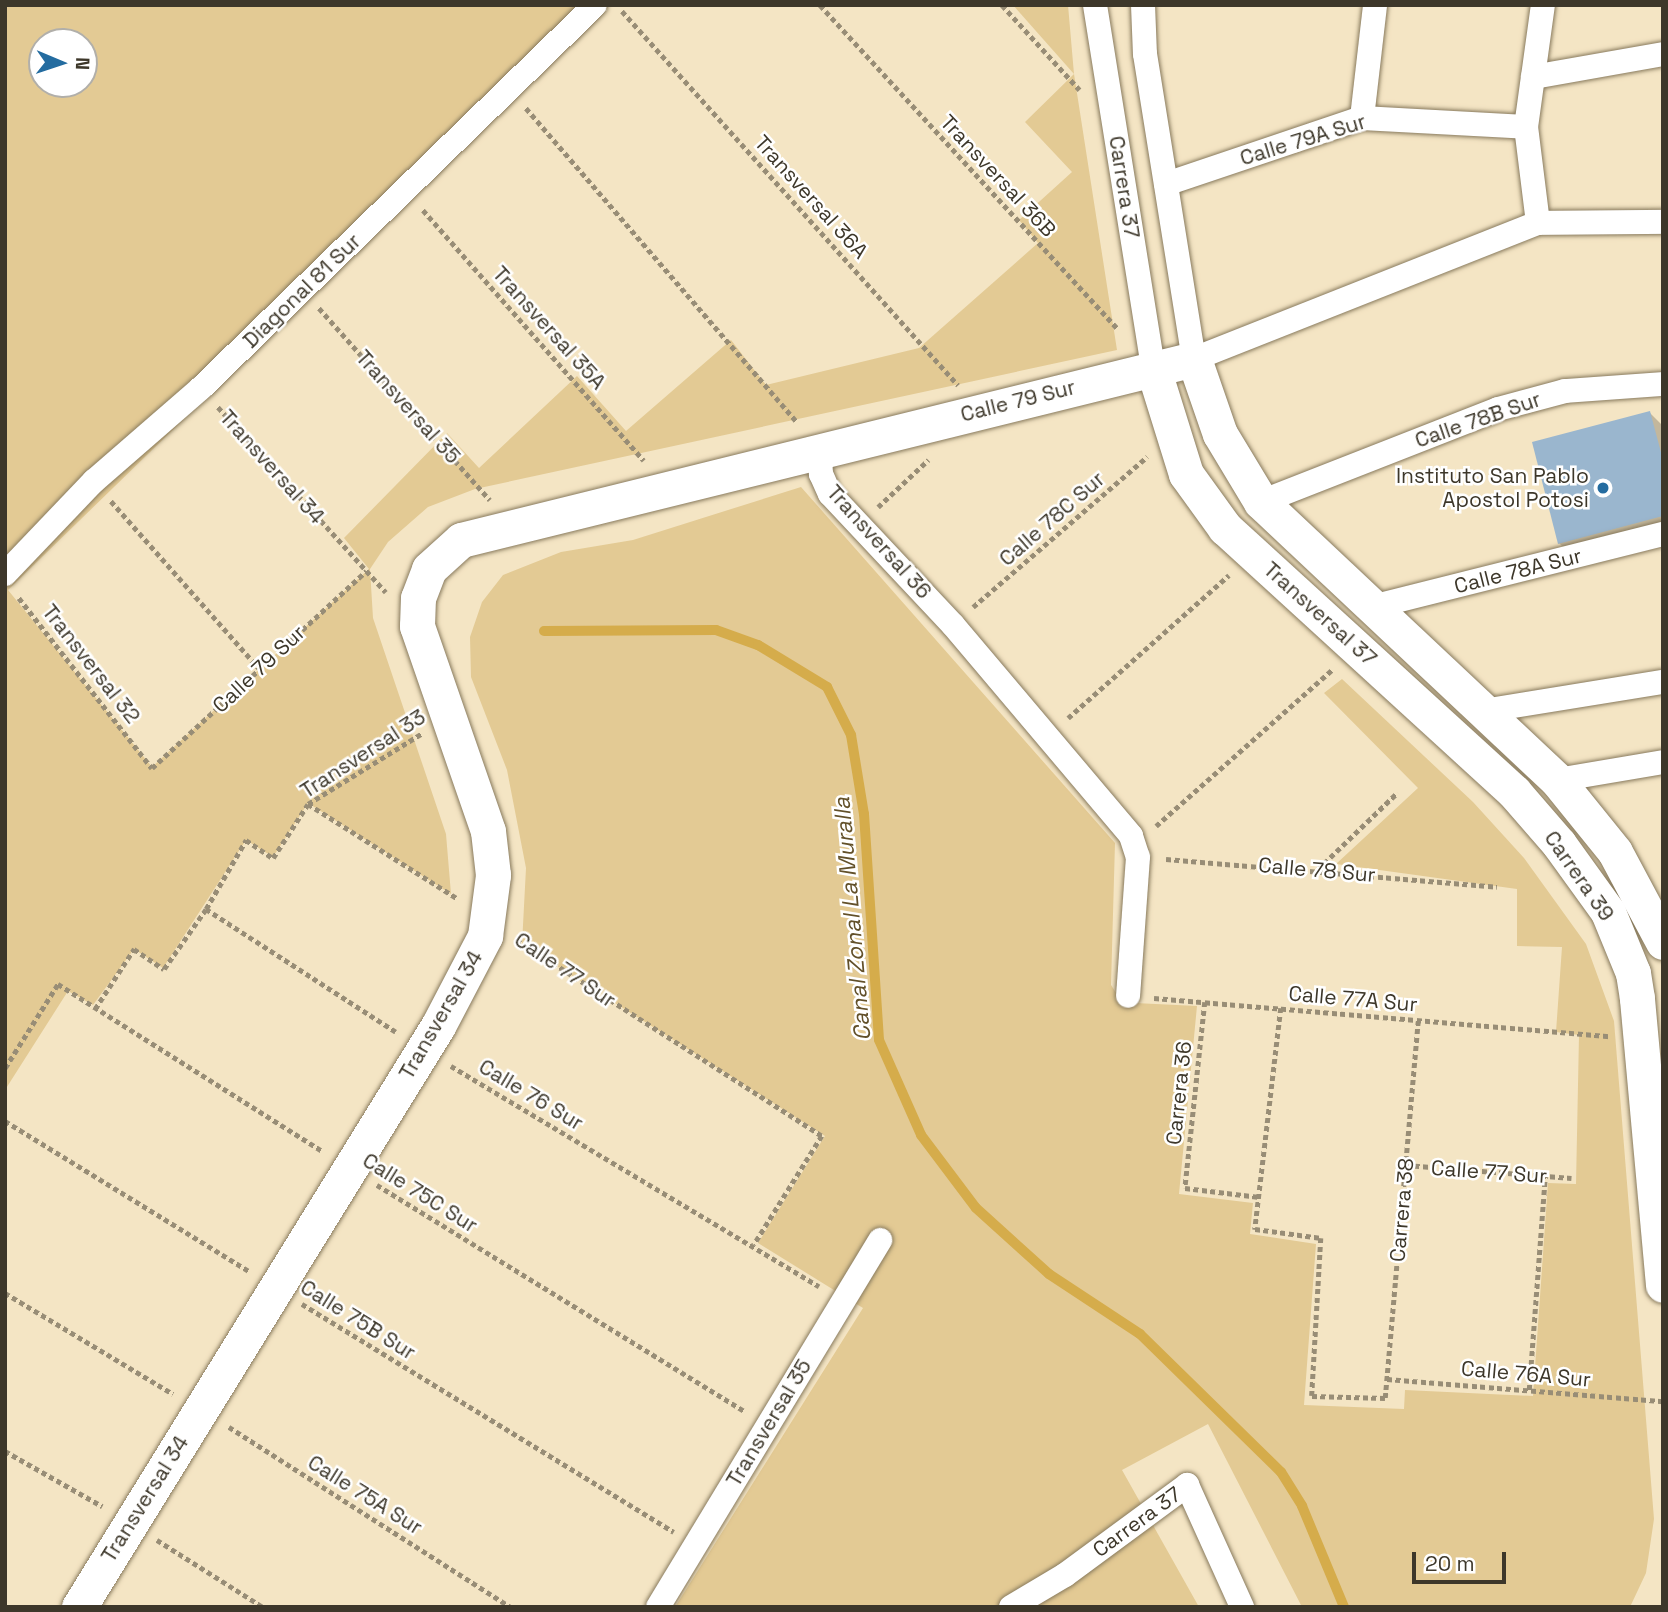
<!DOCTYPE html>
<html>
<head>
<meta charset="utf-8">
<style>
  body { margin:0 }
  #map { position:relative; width:1668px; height:1612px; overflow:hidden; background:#f4e5c4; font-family:"Space Grotesk",sans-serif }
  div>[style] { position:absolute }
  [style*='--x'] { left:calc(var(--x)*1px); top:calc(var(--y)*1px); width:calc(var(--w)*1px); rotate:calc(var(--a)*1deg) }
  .green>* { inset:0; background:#e3ca94 }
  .shadow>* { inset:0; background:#0003 }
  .stream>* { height:10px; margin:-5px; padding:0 5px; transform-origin:5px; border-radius:5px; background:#d5ac4b }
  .building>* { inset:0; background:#9ab6ce }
  .path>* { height:4.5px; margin-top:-2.25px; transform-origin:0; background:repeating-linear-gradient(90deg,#988d76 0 5px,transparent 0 8.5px) }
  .roads { filter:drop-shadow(0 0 2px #887a5d) drop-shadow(0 0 2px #887a5d) }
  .street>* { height:24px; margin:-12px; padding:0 12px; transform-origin:12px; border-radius:12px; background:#fff }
  .secondary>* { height:35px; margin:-17.5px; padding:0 17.5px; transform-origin:17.5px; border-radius:17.5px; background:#fff }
  .dots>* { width:19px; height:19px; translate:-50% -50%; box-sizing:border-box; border:4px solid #fff; border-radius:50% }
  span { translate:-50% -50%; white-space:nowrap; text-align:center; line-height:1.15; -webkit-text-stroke:5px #fff; paint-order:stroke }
  .street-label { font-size:21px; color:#3d372a }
  .poi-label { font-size:21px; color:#3d372a }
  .right { translate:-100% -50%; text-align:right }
  .water-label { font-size:23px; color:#625029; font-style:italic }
  .frame { position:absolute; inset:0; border:7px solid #3d372a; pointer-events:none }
  .north { position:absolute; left:28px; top:28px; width:70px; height:70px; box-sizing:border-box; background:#fff; border:2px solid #b1afaa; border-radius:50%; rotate:92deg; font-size:19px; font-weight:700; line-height:28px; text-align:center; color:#3d372a }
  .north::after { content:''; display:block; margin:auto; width:24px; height:32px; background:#246ca0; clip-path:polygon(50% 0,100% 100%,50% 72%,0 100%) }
  .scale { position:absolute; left:1412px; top:1552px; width:94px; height:32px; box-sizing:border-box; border:4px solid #3d372a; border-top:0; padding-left:9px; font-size:21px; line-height:24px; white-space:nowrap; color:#3d372a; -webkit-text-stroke:5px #fff; paint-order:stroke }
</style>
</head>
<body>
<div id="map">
  <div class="green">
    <i style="clip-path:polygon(evenodd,5px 5px,610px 5px,8px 590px,152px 767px,369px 569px,344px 538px,447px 433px,479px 468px,577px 376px,626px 431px,731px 340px,766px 385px,919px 348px,1038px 243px,1019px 220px,1072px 172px,1025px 122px,1074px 74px,1013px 5px,1068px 5px,1074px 74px,1117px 350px,475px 489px,428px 507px,388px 542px,370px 569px,373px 618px,446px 834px,451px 894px,308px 803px,273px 857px,246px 840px,163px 968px,134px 949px,93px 1005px,68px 991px,5px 1090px,5px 5px,42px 42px,84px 42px,84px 84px,42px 84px,42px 42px)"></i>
    <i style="clip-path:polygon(801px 487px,1115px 843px,1111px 985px,1120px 999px,1135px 1003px,1197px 1006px,1179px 1194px,1253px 1203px,1250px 1234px,1316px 1244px,1304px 1405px,1404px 1409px,1405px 1390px,1533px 1396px,1548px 1183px,1576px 1184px,1579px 1035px,1556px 1032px,1562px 947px,1517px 946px,1517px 889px,1336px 864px,1418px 788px,1324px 693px,1342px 679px,1473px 802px,1524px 858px,1586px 944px,1614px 1021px,1654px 1519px,1646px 1573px,1630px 1607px,1302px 1607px,1208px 1424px,1122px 1470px,1199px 1607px,675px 1607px,863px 1308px,758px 1243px,825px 1136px,522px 944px,526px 868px,507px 770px,471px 677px,470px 637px,482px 602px,503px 575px,561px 552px,633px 540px)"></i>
  </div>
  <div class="shadow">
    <i style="clip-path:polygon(1649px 412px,1663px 426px,1663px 542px,1580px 564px,1559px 543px)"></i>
  </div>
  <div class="stream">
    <i style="--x:544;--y:631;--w:172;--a:-0.3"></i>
    <i style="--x:716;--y:630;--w:45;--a:19.7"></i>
    <i style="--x:758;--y:645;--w:81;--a:31.3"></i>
    <i style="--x:827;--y:687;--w:54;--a:63.4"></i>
    <i style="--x:851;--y:735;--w:80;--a:80.7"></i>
    <i style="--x:864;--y:814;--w:226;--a:86.2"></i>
    <i style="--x:879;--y:1040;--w:104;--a:66.1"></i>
    <i style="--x:921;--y:1135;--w:91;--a:53"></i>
    <i style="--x:976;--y:1208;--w:98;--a:42.1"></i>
    <i style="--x:1049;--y:1274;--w:109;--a:33.4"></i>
    <i style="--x:1140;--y:1334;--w:197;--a:44.4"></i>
    <i style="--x:1281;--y:1472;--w:40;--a:58"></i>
    <i style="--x:1302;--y:1506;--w:109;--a:67.4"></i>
  </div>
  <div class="building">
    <i style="clip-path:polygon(1650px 411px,1663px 460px,1663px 516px,1558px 544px,1532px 442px)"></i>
  </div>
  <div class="path">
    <i style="--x:820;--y:5;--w:440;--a:47.4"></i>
    <i style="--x:1002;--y:5;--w:115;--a:47.5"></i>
    <i style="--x:622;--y:11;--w:503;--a:48.06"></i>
    <i style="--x:526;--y:108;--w:415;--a:49.2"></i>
    <i style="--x:423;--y:210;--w:334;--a:48.6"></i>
    <i style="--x:319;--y:308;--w:257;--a:48.3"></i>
    <i style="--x:218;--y:407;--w:250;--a:47.8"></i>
    <i style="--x:111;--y:501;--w:223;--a:48.5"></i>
    <i style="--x:878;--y:507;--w:69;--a:-43.2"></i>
    <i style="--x:19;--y:598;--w:216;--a:52"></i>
    <i style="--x:152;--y:768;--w:291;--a:-42.6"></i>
    <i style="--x:973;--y:607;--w:230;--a:-40.8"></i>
    <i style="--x:1068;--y:718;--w:215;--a:-41.6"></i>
    <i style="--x:308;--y:804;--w:178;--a:32.3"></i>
    <i style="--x:1156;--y:826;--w:237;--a:-41.6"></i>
    <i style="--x:1166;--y:859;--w:332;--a:4.8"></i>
    <i style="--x:1318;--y:869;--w:110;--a:-43.9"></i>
    <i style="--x:206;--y:909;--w:226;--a:32.9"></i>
    <i style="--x:517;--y:940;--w:363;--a:32.7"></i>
    <i style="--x:822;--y:1136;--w:128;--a:122"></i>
    <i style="--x:1154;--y:998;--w:457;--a:4.8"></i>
    <i style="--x:1205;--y:1002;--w:187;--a:96.1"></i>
    <i style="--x:1185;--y:1188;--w:75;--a:6.9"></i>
    <i style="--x:1281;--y:1008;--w:223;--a:96.7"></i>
    <i style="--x:1255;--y:1229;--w:67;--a:7.8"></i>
    <i style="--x:1321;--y:1238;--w:158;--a:93.3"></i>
    <i style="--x:1312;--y:1396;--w:73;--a:1.6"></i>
    <i style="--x:1385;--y:1398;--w:378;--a:-85"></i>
    <i style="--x:95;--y:1009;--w:72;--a:-57"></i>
    <i style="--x:134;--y:949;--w:36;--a:34"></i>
    <i style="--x:164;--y:969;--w:73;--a:-55"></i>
    <i style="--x:206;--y:909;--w:80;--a:-59.9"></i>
    <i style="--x:246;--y:840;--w:32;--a:34"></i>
    <i style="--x:273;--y:858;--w:64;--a:-57.1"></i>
    <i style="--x:308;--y:804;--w:133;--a:-31.8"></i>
    <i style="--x:451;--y:1066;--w:429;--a:30.9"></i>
    <i style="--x:5;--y:1068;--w:99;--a:-57.8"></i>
    <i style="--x:58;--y:984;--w:312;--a:32.3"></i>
    <i style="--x:5;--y:1121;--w:288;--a:31.6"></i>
    <i style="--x:1406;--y:1165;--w:166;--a:4.5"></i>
    <i style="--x:377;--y:1185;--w:432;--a:31.6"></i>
    <i style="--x:5;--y:1293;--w:196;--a:31"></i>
    <i style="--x:302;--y:1304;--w:436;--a:31.5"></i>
    <i style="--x:1387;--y:1379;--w:277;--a:4.6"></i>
    <i style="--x:1529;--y:1390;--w:215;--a:-85.7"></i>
    <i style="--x:229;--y:1427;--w:335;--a:32.6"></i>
    <i style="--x:5;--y:1451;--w:112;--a:29.6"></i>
    <i style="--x:157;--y:1540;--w:125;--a:32.3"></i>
  </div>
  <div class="roads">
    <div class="street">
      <i style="--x:1095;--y:5;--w:368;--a:80.9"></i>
      <i style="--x:1143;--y:5;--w:49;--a:87.7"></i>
      <i style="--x:1145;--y:54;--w:309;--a:80.9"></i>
      <i style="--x:1194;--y:359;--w:370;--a:-21.6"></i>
      <i style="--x:1538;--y:223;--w:125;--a:-0.5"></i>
      <i style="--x:1533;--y:77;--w:132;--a:-10"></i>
      <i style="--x:1362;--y:118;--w:114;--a:-83.4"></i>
      <i style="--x:1166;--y:184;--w:207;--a:-18.6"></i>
      <i style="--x:1362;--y:118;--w:164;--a:3.1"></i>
      <i style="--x:1538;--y:223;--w:97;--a:-97.1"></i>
      <i style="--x:1526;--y:127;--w:123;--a:-82.1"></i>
      <i style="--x:820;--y:449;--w:25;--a:88"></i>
      <i style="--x:821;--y:474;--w:22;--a:66"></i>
      <i style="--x:830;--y:494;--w:180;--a:46.8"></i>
      <i style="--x:953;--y:625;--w:276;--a:49.8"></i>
      <i style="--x:1131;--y:836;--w:22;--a:72"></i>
      <i style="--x:1138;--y:857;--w:139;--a:94.1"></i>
      <i style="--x:1261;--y:502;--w:255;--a:-21.4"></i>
      <i style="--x:1498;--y:409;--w:69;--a:-15"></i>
      <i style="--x:1565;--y:391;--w:98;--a:-4.1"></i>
      <i style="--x:5;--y:574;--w:129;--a:-46.3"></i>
      <i style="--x:94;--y:481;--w:142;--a:-41"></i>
      <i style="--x:201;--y:388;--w:549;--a:-44.19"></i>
      <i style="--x:1372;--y:607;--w:300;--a:-14.1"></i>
      <i style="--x:1483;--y:711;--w:182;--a:-9.2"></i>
      <i style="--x:1557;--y:780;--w:108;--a:-9.6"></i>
      <i style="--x:658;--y:1607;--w:429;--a:-58.8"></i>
      <i style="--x:1011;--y:1607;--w:63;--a:-30.7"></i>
      <i style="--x:1065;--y:1575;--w:152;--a:-36.4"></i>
      <i style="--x:1187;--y:1485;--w:134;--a:65.7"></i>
    </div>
    <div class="secondary">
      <i style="--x:1153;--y:368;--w:111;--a:72.7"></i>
      <i style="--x:1186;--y:474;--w:67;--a:54.2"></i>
      <i style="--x:1225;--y:528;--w:391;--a:42.4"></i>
      <i style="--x:1514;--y:792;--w:69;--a:49.1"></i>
      <i style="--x:1559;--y:844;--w:84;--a:54.2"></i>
      <i style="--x:1608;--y:912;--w:66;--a:67.7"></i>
      <i style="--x:1633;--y:973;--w:26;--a:81"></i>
      <i style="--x:1637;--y:999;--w:287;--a:84.8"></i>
      <i style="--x:79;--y:1607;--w:683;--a:-58.29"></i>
      <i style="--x:438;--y:1026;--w:102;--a:-62.4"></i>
      <i style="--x:485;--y:936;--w:62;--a:-82.5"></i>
      <i style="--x:493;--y:875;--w:44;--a:-96.5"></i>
      <i style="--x:488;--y:831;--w:217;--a:-109.1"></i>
      <i style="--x:417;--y:626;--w:28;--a:-88"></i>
      <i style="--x:418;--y:598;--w:31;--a:-69"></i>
      <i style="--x:429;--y:569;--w:43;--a:-42.2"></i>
      <i style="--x:461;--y:540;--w:755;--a:-13.87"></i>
      <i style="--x:1194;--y:359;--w:79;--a:70.9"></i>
      <i style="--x:1220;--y:434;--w:79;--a:58.9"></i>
      <i style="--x:1261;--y:502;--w:406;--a:43.2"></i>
      <i style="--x:1557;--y:780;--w:92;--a:51.1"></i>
      <i style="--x:1615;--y:852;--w:102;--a:61.9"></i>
    </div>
  </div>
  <div class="dots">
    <i style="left:1603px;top:488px;background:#246ca0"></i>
  </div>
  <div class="street-label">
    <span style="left:1303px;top:140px;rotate:-17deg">Calle 79A Sur</span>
    <span style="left:998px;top:176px;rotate:47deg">Transversal 36B</span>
    <span style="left:1124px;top:187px;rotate:81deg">Carrera 37</span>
    <span style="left:811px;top:197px;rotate:48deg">Transversal 36A</span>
    <span style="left:302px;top:291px;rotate:-44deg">Diagonal 81 Sur</span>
    <span style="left:549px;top:328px;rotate:48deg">Transversal 35A</span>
    <span style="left:1018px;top:401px;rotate:-14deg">Calle 79 Sur</span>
    <span style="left:408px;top:407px;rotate:48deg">Transversal 35</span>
    <span style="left:1478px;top:420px;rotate:-19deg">Calle 78B Sur</span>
    <span style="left:272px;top:467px;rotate:48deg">Transversal 34</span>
    <span style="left:1052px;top:519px;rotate:-41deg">Calle 78C Sur</span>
    <span style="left:879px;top:542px;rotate:48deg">Transversal 36</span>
    <span style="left:1518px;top:571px;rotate:-14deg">Calle 78A Sur</span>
    <span style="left:1320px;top:614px;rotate:42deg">Transversal 37</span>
    <span style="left:91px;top:664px;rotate:52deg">Transversal 32</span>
    <span style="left:259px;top:669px;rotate:-43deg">Calle 79 Sur</span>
    <span style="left:363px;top:754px;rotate:-33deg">Transversal 33</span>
    <span style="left:1317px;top:870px;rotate:5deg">Calle 78 Sur</span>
    <span style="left:1579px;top:876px;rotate:55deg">Carrera 39</span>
    <span style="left:565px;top:970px;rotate:34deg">Calle 77 Sur</span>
    <span style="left:1353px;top:999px;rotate:5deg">Calle 77A Sur</span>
    <span style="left:441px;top:1015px;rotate:-60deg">Transversal 34</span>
    <span style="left:1179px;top:1093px;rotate:-84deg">Carrera 36</span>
    <span style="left:531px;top:1095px;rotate:31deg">Calle 76 Sur</span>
    <span style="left:1489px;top:1172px;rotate:4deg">Calle 77 Sur</span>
    <span style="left:420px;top:1193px;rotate:32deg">Calle 75C Sur</span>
    <span style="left:1402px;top:1210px;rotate:-85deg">Carrera 38</span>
    <span style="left:358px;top:1320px;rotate:32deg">Calle 75B Sur</span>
    <span style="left:1526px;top:1374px;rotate:5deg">Calle 76A Sur</span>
    <span style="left:769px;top:1423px;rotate:-59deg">Transversal 35</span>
    <span style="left:365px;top:1495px;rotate:32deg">Calle 75A Sur</span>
    <span style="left:145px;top:1499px;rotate:-58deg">Transversal 34</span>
    <span style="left:1137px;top:1522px;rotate:-36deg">Carrera 37</span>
  </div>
  <div class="poi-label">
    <span class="right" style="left:1589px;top:488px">Instituto San Pablo<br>Apostol Potosi</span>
  </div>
  <div class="water-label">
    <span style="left:852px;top:919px;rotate:-95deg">Canal Zonal La Muralla</span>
  </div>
  <div class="frame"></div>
  <div class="north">N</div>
  <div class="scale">20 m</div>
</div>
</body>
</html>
